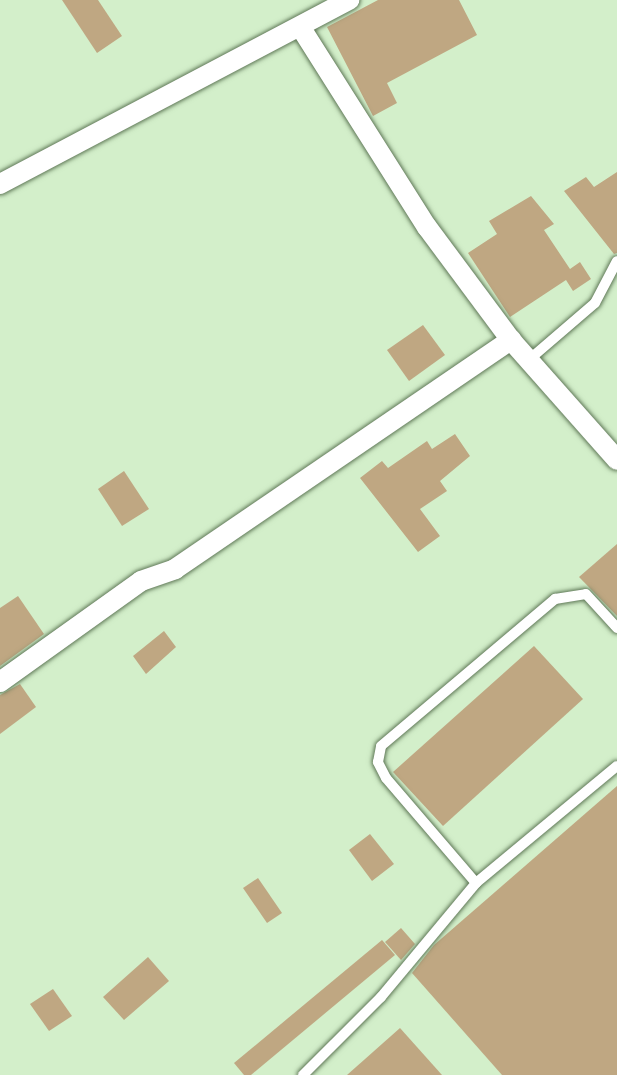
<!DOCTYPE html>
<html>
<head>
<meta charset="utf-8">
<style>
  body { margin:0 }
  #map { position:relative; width:617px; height:1075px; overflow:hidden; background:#d3efca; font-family:"Sofia Sans Condensed",sans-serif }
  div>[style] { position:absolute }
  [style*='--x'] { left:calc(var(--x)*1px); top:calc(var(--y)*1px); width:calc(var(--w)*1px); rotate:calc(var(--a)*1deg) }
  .building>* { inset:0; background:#bfa782 }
  .roads { filter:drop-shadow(0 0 2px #5f7857) drop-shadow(0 0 2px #5f7857) }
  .service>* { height:10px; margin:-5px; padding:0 5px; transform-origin:5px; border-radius:5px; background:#fff }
  .minor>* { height:20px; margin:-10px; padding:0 10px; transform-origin:10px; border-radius:10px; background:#fff }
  span { translate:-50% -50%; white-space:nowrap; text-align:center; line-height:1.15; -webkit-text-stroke:8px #d3efca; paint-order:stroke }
</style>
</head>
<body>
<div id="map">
  <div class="building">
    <i style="clip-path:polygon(62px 0,98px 0,122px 36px,97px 53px)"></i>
    <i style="clip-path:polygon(378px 0,459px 0,477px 35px,387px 83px,397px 103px,373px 116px,327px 27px)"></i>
    <i style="clip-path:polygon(617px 172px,617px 253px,614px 254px,564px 191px,586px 177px,594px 187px)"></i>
    <i style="clip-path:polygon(531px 196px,554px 224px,544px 230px,570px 269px,580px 262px,591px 279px,573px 291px,566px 280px,510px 317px,468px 253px,497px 234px,489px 221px)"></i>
    <i style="clip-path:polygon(423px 325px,445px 355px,409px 381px,387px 350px)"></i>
    <i style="clip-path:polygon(455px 434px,470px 456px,440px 481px,447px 491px,420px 509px,440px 536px,418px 552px,360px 478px,382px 461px,388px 468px,427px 441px,432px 449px)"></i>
    <i style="clip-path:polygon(124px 471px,149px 509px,122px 526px,98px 489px)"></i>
    <i style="clip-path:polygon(617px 544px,617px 616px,579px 577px)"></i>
    <i style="clip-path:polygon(18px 596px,44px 634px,0 666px,0 608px)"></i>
    <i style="clip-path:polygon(164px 631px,176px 647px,146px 674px,133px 656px)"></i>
    <i style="clip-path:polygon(534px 646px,583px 699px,443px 826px,393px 772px)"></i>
    <i style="clip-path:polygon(20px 684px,36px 707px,0 734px,0 695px)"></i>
    <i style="clip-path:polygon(617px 786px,617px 1075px,502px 1075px,412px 973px,434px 945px)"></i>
    <i style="clip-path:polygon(370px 834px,394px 864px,372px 881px,349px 850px)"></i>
    <i style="clip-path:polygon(258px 878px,282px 913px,267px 923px,243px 888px)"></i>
    <i style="clip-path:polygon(401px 928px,415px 944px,401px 960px,385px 942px)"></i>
    <i style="clip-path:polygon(382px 940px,395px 955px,251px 1075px,244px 1075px,234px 1063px)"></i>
    <i style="clip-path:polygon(148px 957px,169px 981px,124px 1020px,103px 997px)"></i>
    <i style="clip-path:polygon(53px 989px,72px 1016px,49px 1031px,30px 1004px)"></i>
    <i style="clip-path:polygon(400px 1028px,442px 1075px,347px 1075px)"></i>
  </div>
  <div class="roads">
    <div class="service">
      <i style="--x:531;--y:358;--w:84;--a:-40.7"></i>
      <i style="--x:595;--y:303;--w:47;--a:-62.4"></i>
      <i style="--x:476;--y:883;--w:138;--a:-130.6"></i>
      <i style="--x:386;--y:778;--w:18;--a:-117"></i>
      <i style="--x:378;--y:762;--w:16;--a:-79"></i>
      <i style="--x:381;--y:746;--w:228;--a:-40.2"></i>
      <i style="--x:555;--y:599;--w:31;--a:-9"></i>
      <i style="--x:586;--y:594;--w:46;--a:47.6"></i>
      <i style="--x:303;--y:1075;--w:110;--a:-45"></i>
      <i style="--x:381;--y:997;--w:148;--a:-50.2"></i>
      <i style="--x:476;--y:883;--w:183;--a:-39.7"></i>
    </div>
    <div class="minor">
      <i style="--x:301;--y:28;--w:236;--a:57.7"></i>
      <i style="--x:427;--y:227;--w:141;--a:53.4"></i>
      <i style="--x:511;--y:340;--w:160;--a:48.5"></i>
      <i style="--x:0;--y:184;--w:395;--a:-27.8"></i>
      <i style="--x:0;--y:682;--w:173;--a:-35.6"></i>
      <i style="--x:141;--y:581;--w:36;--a:-19"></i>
      <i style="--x:175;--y:569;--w:407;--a:-34.3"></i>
    </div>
  </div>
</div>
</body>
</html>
